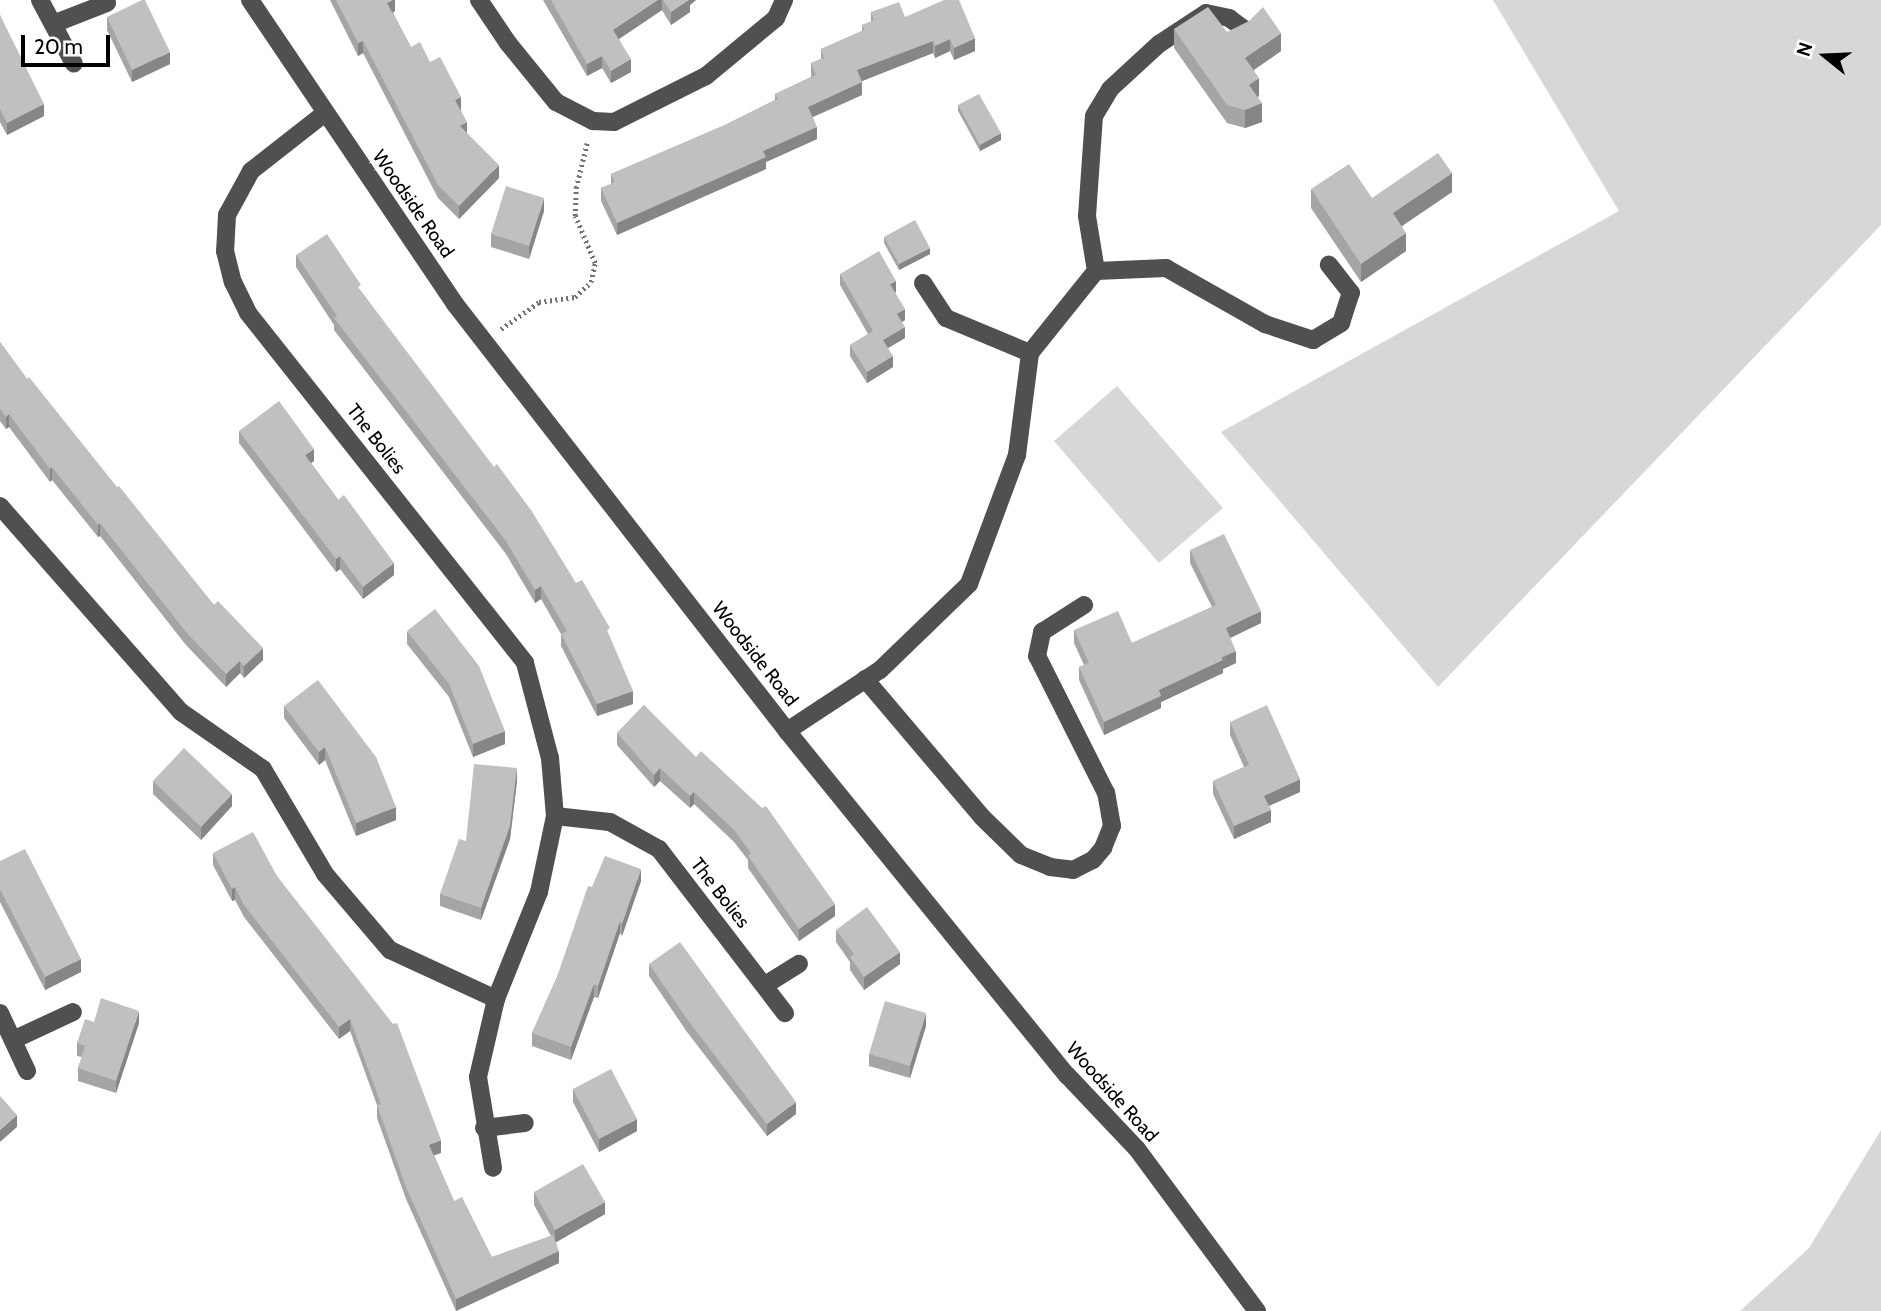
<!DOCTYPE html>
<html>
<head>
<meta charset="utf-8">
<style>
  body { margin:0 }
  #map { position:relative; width:1881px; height:1311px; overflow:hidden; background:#fff; font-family:Cabin,sans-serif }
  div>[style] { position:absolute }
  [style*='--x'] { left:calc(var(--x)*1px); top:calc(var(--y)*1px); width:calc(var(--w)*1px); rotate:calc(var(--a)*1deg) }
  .green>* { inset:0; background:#d7d7d7 }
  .path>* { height:4.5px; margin-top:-2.25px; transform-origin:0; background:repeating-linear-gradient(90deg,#727272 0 2px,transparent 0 5.5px) }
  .minor>* { height:18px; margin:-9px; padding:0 9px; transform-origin:9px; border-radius:9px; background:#505050 }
  .wall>* { inset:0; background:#a5a5a5 }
  .shaded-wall>* { inset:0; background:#868686 }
  .building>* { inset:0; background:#c0c0c0 }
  span { translate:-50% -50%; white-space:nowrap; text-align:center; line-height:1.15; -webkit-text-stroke:5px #fff; paint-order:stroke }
  .street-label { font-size:19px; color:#000 }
  .north { position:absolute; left:1790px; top:21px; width:70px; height:70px; -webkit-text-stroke:5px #fff; paint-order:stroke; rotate:288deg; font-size:19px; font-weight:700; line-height:28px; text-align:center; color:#000 }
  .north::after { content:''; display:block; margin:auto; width:24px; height:32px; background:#000; clip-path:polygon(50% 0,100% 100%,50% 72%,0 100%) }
  .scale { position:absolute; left:21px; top:35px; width:89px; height:32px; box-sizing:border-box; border:4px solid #000; border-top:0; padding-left:9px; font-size:21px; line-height:24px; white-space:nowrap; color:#000; -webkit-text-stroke:5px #fff; paint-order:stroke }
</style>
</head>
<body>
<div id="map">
  <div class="green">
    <i style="clip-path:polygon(1493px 0,1881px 0,1881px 225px,1438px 687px,1221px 432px,1619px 211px)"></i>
    <i style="clip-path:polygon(1117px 386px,1223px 508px,1159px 563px,1054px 441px)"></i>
    <i style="clip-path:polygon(1881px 1130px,1881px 1311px,1740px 1311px,1809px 1248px)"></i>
  </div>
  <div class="path">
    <i style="--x:501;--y:329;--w:47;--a:-35.4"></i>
    <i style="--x:539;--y:302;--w:36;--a:-8"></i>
    <i style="--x:575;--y:297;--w:22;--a:-43"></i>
    <i style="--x:591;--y:282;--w:19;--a:-78"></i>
    <i style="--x:595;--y:263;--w:51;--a:-113.1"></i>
    <i style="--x:575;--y:216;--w:28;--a:-88"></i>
    <i style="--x:576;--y:188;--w:46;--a:-76.3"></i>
  </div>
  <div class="minor">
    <i style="--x:40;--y:0;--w:72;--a:62"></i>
    <i style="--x:250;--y:0;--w:367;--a:56"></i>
    <i style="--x:455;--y:304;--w:541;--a:52.13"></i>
    <i style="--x:787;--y:731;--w:444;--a:50.9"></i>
    <i style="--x:1067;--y:1075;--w:102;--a:46.6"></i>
    <i style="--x:1137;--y:1149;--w:202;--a:53.5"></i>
    <i style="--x:479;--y:0;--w:52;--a:56"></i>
    <i style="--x:508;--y:43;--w:76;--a:50.9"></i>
    <i style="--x:556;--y:102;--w:42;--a:27.2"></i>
    <i style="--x:593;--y:121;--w:21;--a:3"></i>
    <i style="--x:614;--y:122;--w:103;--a:-26.6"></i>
    <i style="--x:706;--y:76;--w:91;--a:-39.6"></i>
    <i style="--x:776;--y:18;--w:20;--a:-66"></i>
    <i style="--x:53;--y:24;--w:58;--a:-21.3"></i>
    <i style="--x:325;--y:113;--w:94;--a:141.9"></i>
    <i style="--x:251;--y:171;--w:50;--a:118.6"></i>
    <i style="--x:227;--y:215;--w:36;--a:93"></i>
    <i style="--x:225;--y:251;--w:32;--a:76"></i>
    <i style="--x:233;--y:282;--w:34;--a:64"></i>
    <i style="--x:248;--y:313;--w:446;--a:51.6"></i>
    <i style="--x:525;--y:663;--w:98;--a:75.3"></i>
    <i style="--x:550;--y:758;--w:58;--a:85.1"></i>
    <i style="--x:555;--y:816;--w:78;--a:101.9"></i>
    <i style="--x:539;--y:892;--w:115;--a:111.9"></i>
    <i style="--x:496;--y:999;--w:80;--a:103"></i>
    <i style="--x:478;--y:1077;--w:92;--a:80.6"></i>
    <i style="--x:1096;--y:271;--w:70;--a:-2.5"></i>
    <i style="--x:1166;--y:268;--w:114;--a:29.5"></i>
    <i style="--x:1265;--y:324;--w:51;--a:18.4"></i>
    <i style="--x:1313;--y:340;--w:33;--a:-31"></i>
    <i style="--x:1341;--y:323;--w:32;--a:-72"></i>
    <i style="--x:1351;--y:293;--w:36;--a:-128"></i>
    <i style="--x:923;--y:283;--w:42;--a:56.7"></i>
    <i style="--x:946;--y:318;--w:91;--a:22.6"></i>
    <i style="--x:0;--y:506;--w:274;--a:48.7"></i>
    <i style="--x:181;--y:712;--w:100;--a:34.8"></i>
    <i style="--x:263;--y:769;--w:122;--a:59.4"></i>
    <i style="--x:325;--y:874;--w:100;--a:49.5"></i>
    <i style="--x:390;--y:950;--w:117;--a:24.8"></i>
    <i style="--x:865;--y:679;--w:181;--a:49.7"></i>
    <i style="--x:982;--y:817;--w:54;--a:44.3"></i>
    <i style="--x:1021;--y:855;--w:31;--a:22"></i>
    <i style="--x:1050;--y:867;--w:23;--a:7"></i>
    <i style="--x:1073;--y:870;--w:22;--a:-27"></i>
    <i style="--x:1093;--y:860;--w:16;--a:-50"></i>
    <i style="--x:1103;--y:848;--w:24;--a:-68"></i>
    <i style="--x:1112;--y:826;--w:34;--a:-100"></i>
    <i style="--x:1106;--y:793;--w:153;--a:-116.7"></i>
    <i style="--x:1037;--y:656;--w:25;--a:-78"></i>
    <i style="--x:1042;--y:632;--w:50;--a:-32.7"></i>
    <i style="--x:787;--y:731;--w:111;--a:-33.3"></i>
    <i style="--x:880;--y:670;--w:124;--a:-44"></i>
    <i style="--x:969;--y:584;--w:138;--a:-69.6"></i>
    <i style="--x:1017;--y:455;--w:103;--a:-82.7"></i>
    <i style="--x:1030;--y:353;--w:105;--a:-51.2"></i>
    <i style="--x:1096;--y:271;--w:56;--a:-99.3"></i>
    <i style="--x:1087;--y:216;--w:100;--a:-86"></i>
    <i style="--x:1094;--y:116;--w:31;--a:-59"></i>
    <i style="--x:1110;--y:89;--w:67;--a:-42.6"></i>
    <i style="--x:1159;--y:44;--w:56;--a:-33.4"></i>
    <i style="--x:1206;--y:13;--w:24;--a:12"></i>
    <i style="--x:1229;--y:18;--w:19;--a:36"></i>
    <i style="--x:555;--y:816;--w:55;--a:6.2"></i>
    <i style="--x:610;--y:822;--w:56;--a:28.9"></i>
    <i style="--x:659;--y:849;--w:207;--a:52.5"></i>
    <i style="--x:765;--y:985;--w:40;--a:-32"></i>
    <i style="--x:0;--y:1013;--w:64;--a:65"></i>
    <i style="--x:13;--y:1040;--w:66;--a:-25"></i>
    <i style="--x:484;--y:1128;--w:41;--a:-7"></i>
  </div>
  <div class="wall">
    <i style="clip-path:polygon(330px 0,395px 0,395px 11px,393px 13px,411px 47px,430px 62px,461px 109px,461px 110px,467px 133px,499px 178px,459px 219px,438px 198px,363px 53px,358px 56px)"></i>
    <i style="clip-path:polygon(543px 0,696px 0,690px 5px,690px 12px,671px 25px,662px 10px,619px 39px,631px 72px,611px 83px,602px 68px,587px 76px)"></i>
    <i style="clip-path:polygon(871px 12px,905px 17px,975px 51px,954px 60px,950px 51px,935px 58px,933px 53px,862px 81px,862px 95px,813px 117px,817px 139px,766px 162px,766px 169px,617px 235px,601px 201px,601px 188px,611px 184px,611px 174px,725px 125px,775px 100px,775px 94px,811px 77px,811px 63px,821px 59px,821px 49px,862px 31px,862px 25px,871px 22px)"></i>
    <i style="clip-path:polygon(0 15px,44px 116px,7px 135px,0 122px)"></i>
    <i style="clip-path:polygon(107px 17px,170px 64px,132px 82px,107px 30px)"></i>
    <i style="clip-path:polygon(1174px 29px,1227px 32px,1281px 51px,1254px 70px,1259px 96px,1258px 97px,1262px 122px,1245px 128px,1227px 123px,1174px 48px)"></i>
    <i style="clip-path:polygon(958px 105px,1001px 140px,980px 151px,958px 111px)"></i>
    <i style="clip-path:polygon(1311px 189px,1372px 198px,1452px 192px,1402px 226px,1406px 251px,1361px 282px,1311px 208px)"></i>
    <i style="clip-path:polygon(544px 211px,529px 259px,491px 247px,491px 234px)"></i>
    <i style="clip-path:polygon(884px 237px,930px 254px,899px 270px,884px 243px)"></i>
    <i style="clip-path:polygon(296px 255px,361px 291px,610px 638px,633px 704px,597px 716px,561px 646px,561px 634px,541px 599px,535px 603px,506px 554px,334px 330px,334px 325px,296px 267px)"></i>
    <i style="clip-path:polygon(840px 274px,896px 292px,895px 292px,905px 320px,902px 322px,905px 338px,888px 348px,893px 367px,867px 383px,850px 356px,850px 345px,868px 334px,840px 285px)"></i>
    <i style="clip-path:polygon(0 342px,27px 379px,214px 605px,263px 660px,244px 678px,240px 673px,226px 687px,186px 645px,100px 536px,98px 537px,52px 480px,50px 482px,9px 427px,6px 429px,0 421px)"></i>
    <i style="clip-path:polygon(239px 431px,314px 461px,311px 463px,394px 575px,363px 599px,340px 569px,336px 572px,239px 443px)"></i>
    <i style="clip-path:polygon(1190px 550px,1261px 623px,1230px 638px,1236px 663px,1223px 669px,1223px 673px,1161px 702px,1161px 708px,1104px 735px,1079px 680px,1079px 667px,1084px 665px,1074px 643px,1074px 630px,1132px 643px,1212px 607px,1190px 563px)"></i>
    <i style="clip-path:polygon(407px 631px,505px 744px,473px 757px,449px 697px,407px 644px)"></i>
    <i style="clip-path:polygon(644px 705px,835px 916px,799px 941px,748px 868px,748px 860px,734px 842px,694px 804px,690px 808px,660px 781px,654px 787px,617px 745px,617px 733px)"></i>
    <i style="clip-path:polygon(284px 706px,396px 820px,356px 836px,325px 760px,319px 765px,284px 718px)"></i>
    <i style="clip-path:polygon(1230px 722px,1300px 792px,1269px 806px,1271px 822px,1234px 839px,1213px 794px,1213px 781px,1244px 767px,1230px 735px)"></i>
    <i style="clip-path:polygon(153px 781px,232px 806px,201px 840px,153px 794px)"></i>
    <i style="clip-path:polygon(517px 781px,510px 839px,481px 920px,440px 906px,440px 894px,466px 841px)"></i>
    <i style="clip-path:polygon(213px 853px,277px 876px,441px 1153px,434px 1155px,454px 1201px,492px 1257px,551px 1236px,534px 1205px,534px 1192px,605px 1214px,556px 1242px,559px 1263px,456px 1311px,406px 1199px,377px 1118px,377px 1105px,350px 1031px,339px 1039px,244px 917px,235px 900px,232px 901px,213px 865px)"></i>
    <i style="clip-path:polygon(0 861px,81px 972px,45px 990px,0 902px)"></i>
    <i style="clip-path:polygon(641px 881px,622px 936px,620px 933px,598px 998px,594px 997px,571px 1060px,532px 1046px,532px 1033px,557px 977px,592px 887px)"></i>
    <i style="clip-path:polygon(836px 930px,900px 964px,864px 990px,850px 970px,850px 962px,836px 942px)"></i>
    <i style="clip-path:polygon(649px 964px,796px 1114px,767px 1136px,687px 1032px,649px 976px)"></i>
    <i style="clip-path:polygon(94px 1022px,139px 1023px,116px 1093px,78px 1081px,78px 1068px,82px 1057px,77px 1056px,77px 1043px)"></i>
    <i style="clip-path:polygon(926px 1026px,910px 1078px,869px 1066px,869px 1054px)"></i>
    <i style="clip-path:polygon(573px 1089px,637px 1131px,599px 1152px,573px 1102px)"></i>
  </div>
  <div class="shaded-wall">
    <i style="clip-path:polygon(393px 0,395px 0,395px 11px,387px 15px,387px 3px)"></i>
    <i style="clip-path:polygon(658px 0,662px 0,662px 10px,613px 43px,613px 30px)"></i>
    <i style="clip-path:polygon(688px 0,696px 0,690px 5px,690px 12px,671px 25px,671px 12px)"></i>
    <i style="clip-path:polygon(1281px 33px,1281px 51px,1245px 76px,1245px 58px)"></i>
    <i style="clip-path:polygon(975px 38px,975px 51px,954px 60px,954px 48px)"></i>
    <i style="clip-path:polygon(950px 39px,950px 51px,935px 58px,935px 46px)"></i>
    <i style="clip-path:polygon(363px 41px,363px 53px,358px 56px,358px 43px)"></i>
    <i style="clip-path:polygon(933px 41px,933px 53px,857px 83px,857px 70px)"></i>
    <i style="clip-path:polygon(170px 52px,170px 64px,132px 82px,132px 70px)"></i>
    <i style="clip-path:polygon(602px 56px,602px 68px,587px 76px,587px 64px)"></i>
    <i style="clip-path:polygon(631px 59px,631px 72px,611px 83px,611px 71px)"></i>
    <i style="clip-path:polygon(1259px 78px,1259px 96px,1249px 103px,1249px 85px)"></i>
    <i style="clip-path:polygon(862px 82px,862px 95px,808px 119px,808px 107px)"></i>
    <i style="clip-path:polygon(461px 97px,461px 109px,455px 113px,455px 100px)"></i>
    <i style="clip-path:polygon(1262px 103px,1262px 122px,1245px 128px,1245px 110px)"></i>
    <i style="clip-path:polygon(44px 104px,44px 116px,7px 135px,7px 123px)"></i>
    <i style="clip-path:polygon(467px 122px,467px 134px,460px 126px)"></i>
    <i style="clip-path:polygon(817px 127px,817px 139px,766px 162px,766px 169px,617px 235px,617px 223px,763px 151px)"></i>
    <i style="clip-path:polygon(1001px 133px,1001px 140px,980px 151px,980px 145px)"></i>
    <i style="clip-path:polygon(499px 165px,499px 178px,459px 219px,459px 206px)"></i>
    <i style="clip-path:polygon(1452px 173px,1452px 192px,1393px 232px,1393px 213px)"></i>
    <i style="clip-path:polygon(544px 198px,544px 211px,529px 259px,529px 246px)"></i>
    <i style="clip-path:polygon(1406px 233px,1406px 251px,1361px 282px,1361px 264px)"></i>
    <i style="clip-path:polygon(930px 248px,930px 254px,899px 270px,899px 264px)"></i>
    <i style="clip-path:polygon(896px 281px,896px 292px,890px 295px,890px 284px)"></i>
    <i style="clip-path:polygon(905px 309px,905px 320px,897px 325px,897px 314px)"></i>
    <i style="clip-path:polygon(905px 327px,905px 338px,883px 351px,883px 340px)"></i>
    <i style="clip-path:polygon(893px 356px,893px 367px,867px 383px,867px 372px)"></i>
    <i style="clip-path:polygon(9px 414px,9px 427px,6px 429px,6px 417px)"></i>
    <i style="clip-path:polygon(314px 449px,314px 461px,305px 468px,305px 455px)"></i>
    <i style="clip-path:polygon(52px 467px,52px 480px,50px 482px,50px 469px)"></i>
    <i style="clip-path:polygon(100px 523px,100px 536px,98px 537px,98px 525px)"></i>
    <i style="clip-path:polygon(340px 556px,340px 569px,336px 572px,336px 559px)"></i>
    <i style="clip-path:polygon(394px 563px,394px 575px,363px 599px,363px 587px)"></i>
    <i style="clip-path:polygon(541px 586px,541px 599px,535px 603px,535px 590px)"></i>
    <i style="clip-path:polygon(1261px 611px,1261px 623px,1226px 640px,1226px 628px)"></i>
    <i style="clip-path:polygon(263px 648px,263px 660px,244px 678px,244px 666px)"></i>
    <i style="clip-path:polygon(1236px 651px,1236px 663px,1223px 669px,1223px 673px,1161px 702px,1161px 708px,1104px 735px,1104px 722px,1159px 690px)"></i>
    <i style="clip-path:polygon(240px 661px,240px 673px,226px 687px,226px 674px)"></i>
    <i style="clip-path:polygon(633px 691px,633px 704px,597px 716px,597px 704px)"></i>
    <i style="clip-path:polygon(505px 731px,505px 744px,473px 757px,473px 744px)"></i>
    <i style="clip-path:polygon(325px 747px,325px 760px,319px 765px,319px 752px)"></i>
    <i style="clip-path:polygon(517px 768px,517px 781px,510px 839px,481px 920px,481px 908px)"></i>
    <i style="clip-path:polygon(660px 768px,660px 781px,654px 787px,654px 775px)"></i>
    <i style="clip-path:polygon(1300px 779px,1300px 792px,1264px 808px,1264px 796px)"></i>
    <i style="clip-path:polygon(694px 792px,694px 804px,690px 808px,690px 796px)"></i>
    <i style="clip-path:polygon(232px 794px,232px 806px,201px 840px,201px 827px)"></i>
    <i style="clip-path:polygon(396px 807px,396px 820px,356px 836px,356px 823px)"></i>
    <i style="clip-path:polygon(1271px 810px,1271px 822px,1234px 839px,1234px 826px)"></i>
    <i style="clip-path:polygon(641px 869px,641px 881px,622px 936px,622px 924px)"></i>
    <i style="clip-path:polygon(235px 887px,235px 900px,232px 901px,232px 889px)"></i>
    <i style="clip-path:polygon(835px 904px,835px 916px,799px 941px,799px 929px)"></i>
    <i style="clip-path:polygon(620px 921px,620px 933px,598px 998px,598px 986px)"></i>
    <i style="clip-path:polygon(900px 952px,900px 964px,864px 990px,864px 977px)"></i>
    <i style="clip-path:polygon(81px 959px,81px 972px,45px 990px,45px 977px)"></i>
    <i style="clip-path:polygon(594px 984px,594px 997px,571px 1060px,571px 1047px)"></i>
    <i style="clip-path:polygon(139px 1011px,139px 1023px,116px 1093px,116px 1081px)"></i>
    <i style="clip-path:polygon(926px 1013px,926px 1026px,910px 1078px,910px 1066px)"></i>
    <i style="clip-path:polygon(350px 1019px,350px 1031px,339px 1039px,339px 1027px)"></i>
    <i style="clip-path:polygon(796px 1102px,796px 1114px,767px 1136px,767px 1124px)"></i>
    <i style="clip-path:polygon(17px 1115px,17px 1127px,0 1142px,0 1130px)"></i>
    <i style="clip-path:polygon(637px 1119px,637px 1131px,599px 1152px,599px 1139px)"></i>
    <i style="clip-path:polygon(441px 1140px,441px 1153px,429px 1157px,429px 1145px)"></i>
    <i style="clip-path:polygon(605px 1202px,605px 1214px,555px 1243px,555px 1230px)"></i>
    <i style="clip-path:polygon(559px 1251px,559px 1263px,456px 1311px,456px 1299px)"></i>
  </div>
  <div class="building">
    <i style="clip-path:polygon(142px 0,145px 0,170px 52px,132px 70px,107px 17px)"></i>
    <i style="clip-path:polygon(336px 0,393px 0,387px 3px,411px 47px,420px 42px,430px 62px,440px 57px,461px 97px,455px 100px,467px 122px,460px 126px,499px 165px,459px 206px,438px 185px,363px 41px,358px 43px)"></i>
    <i style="clip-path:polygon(551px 0,658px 0,613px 30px,631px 59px,611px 71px,602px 56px,587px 64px)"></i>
    <i style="clip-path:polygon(663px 0,689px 0,671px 12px)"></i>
    <i style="clip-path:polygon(944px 0,959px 0,975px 38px,954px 48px,950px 39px,935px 46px,933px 41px,857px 70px,862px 82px,808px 107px,817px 127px,763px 151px,766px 157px,617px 223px,601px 188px,615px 182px,611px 174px,725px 125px,778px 99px,775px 94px,816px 75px,811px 63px,824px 58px,821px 49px,864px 30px,862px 25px,874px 20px,871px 12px,899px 2px,905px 17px)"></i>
    <i style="clip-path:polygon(1208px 7px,1227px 32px,1249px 21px,1263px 7px,1281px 33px,1245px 58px,1259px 78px,1249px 85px,1262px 103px,1245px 110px,1227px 105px,1174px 29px)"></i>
    <i style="clip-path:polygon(0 15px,44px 104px,7px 123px,0 109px)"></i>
    <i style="clip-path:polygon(979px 94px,1001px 133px,980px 145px,958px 105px)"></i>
    <i style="clip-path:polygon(1438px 153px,1452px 173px,1393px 213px,1406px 233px,1361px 264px,1311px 189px,1349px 164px,1372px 198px)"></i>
    <i style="clip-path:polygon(506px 186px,544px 198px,529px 246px,491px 234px)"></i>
    <i style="clip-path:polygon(915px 220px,930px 248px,899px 264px,884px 237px)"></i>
    <i style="clip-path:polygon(327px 234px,361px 285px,358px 287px,494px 467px,497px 464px,531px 510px,576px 583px,582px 580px,610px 628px,607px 630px,633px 691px,597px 704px,561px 634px,567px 631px,541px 586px,535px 590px,506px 541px,334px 318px,337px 316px,296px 255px)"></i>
    <i style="clip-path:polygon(879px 251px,896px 281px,890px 284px,905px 309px,897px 314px,905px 327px,883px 340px,893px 356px,867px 372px,850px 345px,873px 331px,840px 274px)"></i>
    <i style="clip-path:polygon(0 342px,27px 379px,29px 377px,117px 487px,119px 486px,214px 605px,218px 601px,263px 648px,244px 666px,240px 661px,226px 674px,186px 632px,100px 523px,98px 525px,52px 467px,50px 469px,9px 414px,6px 417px,0 409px)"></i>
    <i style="clip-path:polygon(279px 401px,314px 449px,305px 455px,338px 500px,344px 495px,394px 563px,363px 587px,340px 556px,336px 559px,239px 431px)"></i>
    <i style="clip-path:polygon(1224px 534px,1261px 611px,1226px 628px,1236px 651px,1221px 657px,1223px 660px,1159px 690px,1161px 696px,1104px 722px,1079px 667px,1089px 663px,1074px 630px,1118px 611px,1132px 643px,1216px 605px,1190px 550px)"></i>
    <i style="clip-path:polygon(435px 609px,479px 666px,505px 731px,473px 744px,449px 684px,407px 631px)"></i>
    <i style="clip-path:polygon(318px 680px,376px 757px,396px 807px,356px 823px,325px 747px,319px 752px,284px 706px)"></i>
    <i style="clip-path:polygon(644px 705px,696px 757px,701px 751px,762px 808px,766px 806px,835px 904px,799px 929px,748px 856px,751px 853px,734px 830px,694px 792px,690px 796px,660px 768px,654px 775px,617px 733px)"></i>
    <i style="clip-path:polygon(1267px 705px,1300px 779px,1264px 796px,1271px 810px,1234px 826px,1213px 781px,1249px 765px,1230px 722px)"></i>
    <i style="clip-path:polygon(184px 748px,232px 794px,201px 827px,153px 781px)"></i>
    <i style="clip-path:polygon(474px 764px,517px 768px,510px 826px,481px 908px,440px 894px,459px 839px,466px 841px)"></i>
    <i style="clip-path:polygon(253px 832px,277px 876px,393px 1024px,397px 1023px,441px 1140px,429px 1145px,454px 1201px,462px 1197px,492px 1257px,553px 1235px,559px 1251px,456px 1299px,406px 1187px,377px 1105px,381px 1104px,350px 1019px,339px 1027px,244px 905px,235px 887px,232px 889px,213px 853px)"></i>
    <i style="clip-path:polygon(25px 849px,81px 959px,45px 977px,0 889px,0 861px)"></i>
    <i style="clip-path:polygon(605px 856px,641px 869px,622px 924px,620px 921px,598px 986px,594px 984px,571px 1047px,532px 1033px,557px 977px,588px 886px,592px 887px)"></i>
    <i style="clip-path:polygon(867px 907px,900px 952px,864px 977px,850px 957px,854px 954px,836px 930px)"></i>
    <i style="clip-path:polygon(680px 942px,796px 1102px,767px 1124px,687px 1019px,649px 964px)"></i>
    <i style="clip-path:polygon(101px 998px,139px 1011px,116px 1081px,78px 1068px,85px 1046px,77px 1043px,85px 1019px,94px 1022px)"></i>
    <i style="clip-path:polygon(885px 1001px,926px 1013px,910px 1066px,869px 1054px)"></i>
    <i style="clip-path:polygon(611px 1069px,637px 1119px,599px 1139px,573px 1089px)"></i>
    <i style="clip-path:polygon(0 1096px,17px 1115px,0 1130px)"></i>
    <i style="clip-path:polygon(583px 1164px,605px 1202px,555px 1230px,534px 1192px)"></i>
  </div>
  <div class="street-label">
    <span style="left:413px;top:204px;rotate:55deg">Woodside Road</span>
    <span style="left:376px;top:439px;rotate:52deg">The Bolies</span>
    <span style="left:755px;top:654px;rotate:52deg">Woodside Road</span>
    <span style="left:720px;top:893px;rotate:52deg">The Bolies</span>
    <span style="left:1112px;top:1092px;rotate:48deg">Woodside Road</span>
  </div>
  <div class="north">N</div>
  <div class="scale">20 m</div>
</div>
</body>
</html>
